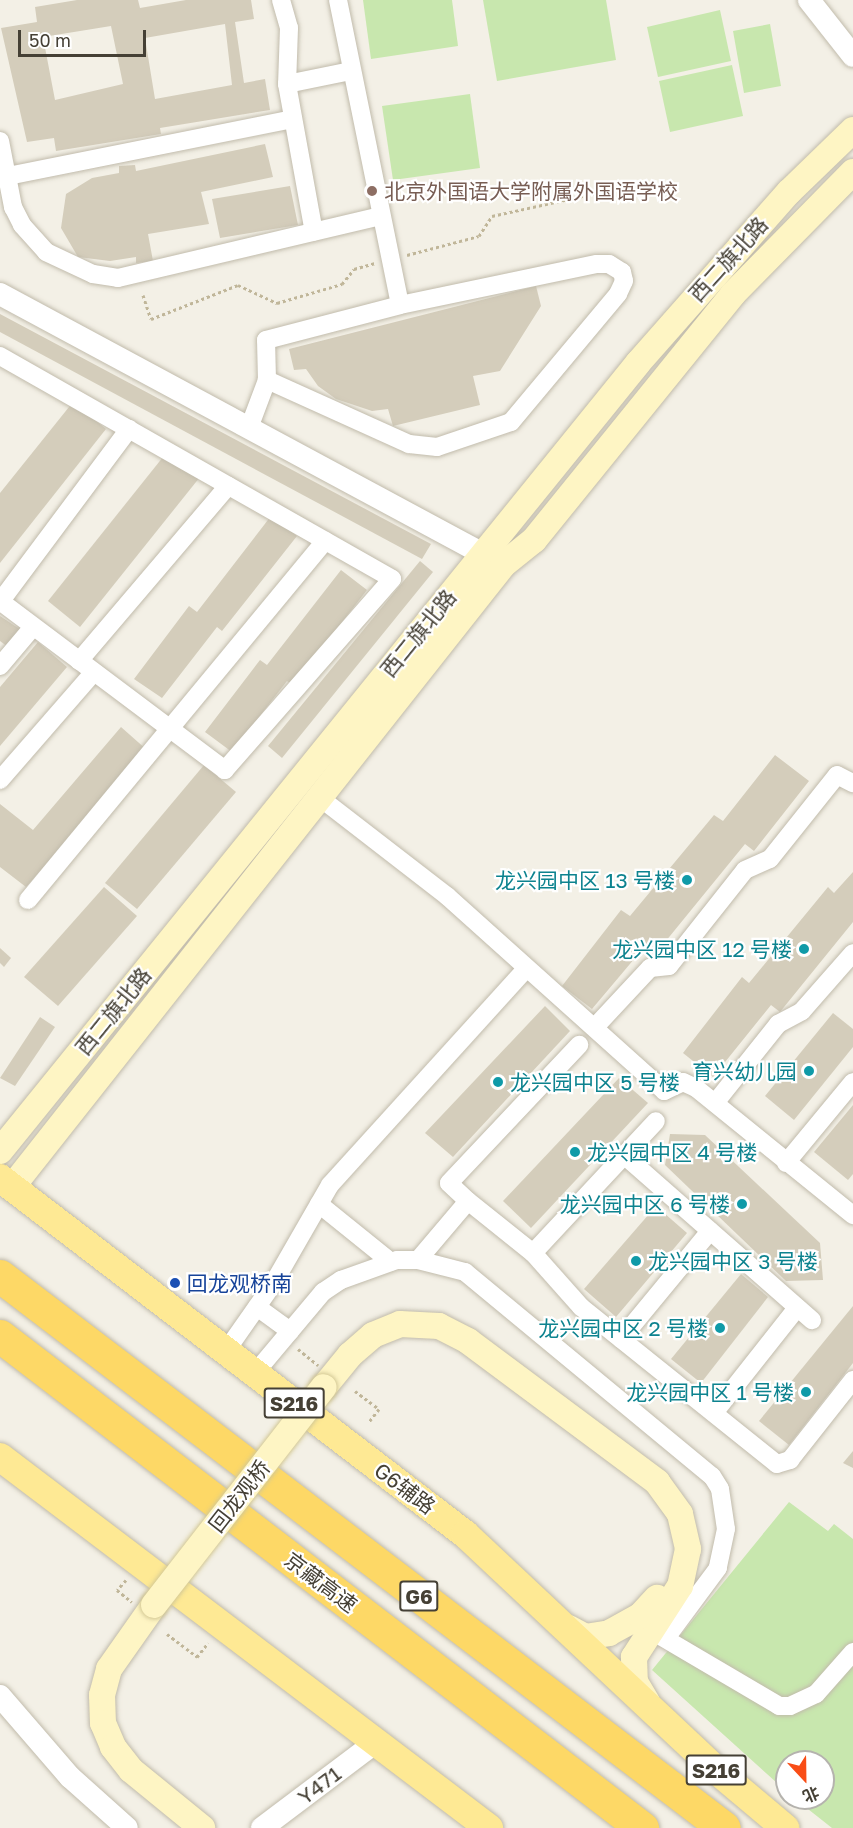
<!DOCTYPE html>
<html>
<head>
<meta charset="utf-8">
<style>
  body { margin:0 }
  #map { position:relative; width:853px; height:1828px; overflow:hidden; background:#f3f0e6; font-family:"Golos Text","Noto Sans SC",sans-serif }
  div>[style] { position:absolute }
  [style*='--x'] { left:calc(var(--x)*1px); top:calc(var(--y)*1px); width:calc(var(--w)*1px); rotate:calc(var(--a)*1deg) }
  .green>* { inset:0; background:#c8e7ae }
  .building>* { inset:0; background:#d4cdbb }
  .path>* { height:3px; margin-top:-1.5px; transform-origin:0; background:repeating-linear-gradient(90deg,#c0b699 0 3px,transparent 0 6px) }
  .roads { filter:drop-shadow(0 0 2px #c1bbab) drop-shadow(0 0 2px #c1bbab) }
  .minor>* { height:18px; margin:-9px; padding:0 9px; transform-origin:9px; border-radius:9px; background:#fff }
  .tertiary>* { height:22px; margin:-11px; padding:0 11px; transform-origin:11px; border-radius:11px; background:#fff }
  .secondary>* { height:26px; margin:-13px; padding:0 13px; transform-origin:13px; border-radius:13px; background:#fef5c4 }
  .primary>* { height:28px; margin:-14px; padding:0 14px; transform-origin:14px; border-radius:14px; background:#fee994 }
  .motorway>* { height:33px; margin:-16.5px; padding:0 16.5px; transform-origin:16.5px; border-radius:16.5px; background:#fdd866 }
  .bridges { filter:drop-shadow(0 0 2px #d3c895) drop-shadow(0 0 2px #d3c895) }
  .secondary-bridge>* { height:26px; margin:-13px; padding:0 13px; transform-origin:13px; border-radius:13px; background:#fef5c4 }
  .dots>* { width:16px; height:16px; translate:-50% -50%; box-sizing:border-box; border:3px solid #fff; border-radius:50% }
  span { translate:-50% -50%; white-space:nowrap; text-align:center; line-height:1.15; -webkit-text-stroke:4.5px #fff; paint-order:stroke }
  .shield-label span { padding:2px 4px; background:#fff; border:2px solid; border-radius:4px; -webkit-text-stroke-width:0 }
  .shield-label { font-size:20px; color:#454035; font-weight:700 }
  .education-label { font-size:21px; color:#785e54 }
  .left { translate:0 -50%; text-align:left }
  .street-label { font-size:21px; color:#454035 }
  .culture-label { font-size:21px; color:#0d838f }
  .right { translate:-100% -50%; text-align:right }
  .transit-label { font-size:21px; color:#164399 }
  .north { position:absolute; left:775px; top:1750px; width:60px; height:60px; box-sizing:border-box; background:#fff; border:2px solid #b5b3ae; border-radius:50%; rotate:158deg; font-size:16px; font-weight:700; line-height:24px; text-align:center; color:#454035 }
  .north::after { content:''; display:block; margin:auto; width:21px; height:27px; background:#f94d16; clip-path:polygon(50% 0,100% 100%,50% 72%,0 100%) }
  .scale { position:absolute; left:18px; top:30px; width:128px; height:27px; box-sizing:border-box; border:3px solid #454035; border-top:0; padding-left:8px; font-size:18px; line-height:21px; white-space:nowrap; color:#454035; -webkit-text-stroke:4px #fff; paint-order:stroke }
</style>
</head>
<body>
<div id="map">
  <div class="green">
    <i style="clip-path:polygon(363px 0,452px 0,458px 46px,371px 59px)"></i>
    <i style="clip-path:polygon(483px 0,606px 0,616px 60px,497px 81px)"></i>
    <i style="clip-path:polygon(720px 10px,731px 61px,658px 77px,647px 27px)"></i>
    <i style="clip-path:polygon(770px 24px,781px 86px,744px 93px,733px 31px)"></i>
    <i style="clip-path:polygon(732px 65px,743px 116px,670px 132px,659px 81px)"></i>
    <i style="clip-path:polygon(470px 94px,480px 168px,393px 180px,382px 106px)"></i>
    <i style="clip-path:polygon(789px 1502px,828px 1531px,834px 1524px,853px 1539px,853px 1828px,832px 1828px,794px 1798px,823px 1798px,823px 1762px,787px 1762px,787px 1792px,652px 1670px)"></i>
  </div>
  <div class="building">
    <i style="clip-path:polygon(evenodd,77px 0,138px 0,140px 8px,186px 0,251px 0,254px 19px,235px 22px,244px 83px,265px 79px,270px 110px,160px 128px,161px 134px,56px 151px,54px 138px,27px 142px,1px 28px,37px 22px,35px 7px,77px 0,225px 24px,232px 85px,155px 99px,145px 38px,225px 24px,77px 0,111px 26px,123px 84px,55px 100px,43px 37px,111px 26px)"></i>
    <i style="clip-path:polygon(265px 144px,273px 177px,201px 192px,209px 224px,148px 234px,153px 261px,136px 263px,136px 257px,110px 261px,78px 257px,61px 228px,66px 194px,92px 178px,119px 173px,119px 166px,135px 165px,136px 171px)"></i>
    <i style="clip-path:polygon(290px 186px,298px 225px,220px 238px,212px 199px)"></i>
    <i style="clip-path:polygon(536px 286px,541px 306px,500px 371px,473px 376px,480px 405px,393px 426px,388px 409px,372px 411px,336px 399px,318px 386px,306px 369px,294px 370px,289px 349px)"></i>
    <i style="clip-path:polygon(0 314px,431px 544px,422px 559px,0 332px)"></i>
    <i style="clip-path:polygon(73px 402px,106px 429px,0 563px,0 493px)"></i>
    <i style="clip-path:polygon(167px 452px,200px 477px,80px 627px,48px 601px)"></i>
    <i style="clip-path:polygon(271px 516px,297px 536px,222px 631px,217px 627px,162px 698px,134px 679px,189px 606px,197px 612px)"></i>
    <i style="clip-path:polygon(420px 561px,433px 572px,282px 758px,268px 746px)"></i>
    <i style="clip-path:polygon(341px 570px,367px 590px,293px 685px,287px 681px,232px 752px,205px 732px,260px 660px,267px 665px)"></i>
    <i style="clip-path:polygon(0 616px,21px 630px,8px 647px,0 641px)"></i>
    <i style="clip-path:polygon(38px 642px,67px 667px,0 746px,0 687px)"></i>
    <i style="clip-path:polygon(121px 727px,147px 750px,26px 887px,0 867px,0 804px,33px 830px)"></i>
    <i style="clip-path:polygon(775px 755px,809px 781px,754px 851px,745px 844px,661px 947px,651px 939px,592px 1009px,562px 986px,621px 910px,630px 916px,714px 815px,723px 821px)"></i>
    <i style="clip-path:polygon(204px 765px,236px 792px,137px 909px,105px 883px)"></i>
    <i style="clip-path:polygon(853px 872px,853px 922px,780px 1012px,771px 1005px,713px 1077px,683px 1053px,742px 977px,749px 983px,828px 887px,834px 893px)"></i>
    <i style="clip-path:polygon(104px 887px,137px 916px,58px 1006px,24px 977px)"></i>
    <i style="clip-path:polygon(0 948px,11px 958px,4px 967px,0 963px)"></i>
    <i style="clip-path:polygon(545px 1006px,570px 1031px,453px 1157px,425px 1133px)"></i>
    <i style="clip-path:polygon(833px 1013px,853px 1029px,853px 1047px,794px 1120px,765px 1096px)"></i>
    <i style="clip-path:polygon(40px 1017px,55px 1027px,15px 1086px,0 1078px)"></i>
    <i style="clip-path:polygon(619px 1078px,648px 1103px,531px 1228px,503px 1201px)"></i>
    <i style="clip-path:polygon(853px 1105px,853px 1174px,848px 1180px,814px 1152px)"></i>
    <i style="clip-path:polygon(670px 1134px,705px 1135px,820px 1243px,823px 1280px,786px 1281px,665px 1165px)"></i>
    <i style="clip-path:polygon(656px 1206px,687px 1233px,616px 1317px,584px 1289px)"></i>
    <i style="clip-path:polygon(741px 1274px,768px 1297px,701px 1383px,671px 1359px)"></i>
    <i style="clip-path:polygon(853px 1306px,853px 1363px,789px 1445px,759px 1421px)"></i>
    <i style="clip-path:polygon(853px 1451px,853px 1468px,843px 1463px)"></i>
  </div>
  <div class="path">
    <i style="--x:407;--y:255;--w:74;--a:-14.8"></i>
    <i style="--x:479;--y:236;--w:24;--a:-57"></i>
    <i style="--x:492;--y:216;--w:125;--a:-12.5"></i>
    <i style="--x:143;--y:295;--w:25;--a:72"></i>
    <i style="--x:151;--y:319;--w:93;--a:-21.3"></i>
    <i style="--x:238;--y:285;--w:43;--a:24.8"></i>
    <i style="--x:277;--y:303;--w:68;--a:-16.3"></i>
    <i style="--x:342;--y:284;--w:19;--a:-51"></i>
    <i style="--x:354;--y:269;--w:22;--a:-16"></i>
    <i style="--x:298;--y:1349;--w:26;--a:39"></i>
    <i style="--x:355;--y:1391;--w:30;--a:37"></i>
    <i style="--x:379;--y:1409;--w:16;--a:128"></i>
    <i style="--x:126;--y:1580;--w:13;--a:132"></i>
    <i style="--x:117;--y:1590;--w:19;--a:39"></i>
    <i style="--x:167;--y:1634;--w:38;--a:37"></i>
    <i style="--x:197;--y:1657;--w:18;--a:-52"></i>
  </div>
  <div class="roads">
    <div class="minor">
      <i style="--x:281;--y:0;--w:29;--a:74"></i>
      <i style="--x:289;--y:28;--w:56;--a:92"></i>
      <i style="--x:287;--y:84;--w:150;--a:79.7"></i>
      <i style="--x:338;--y:0;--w:311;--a:78.5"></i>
      <i style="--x:287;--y:84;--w:65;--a:-11.5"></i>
      <i style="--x:293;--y:119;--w:292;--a:168.7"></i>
      <i style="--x:7;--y:176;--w:32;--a:79"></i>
      <i style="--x:13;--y:207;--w:20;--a:63"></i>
      <i style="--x:22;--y:225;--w:36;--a:48"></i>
      <i style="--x:46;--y:252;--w:52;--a:25.1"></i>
      <i style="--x:93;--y:274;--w:25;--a:9"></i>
      <i style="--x:118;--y:278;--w:270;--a:-13.3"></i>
      <i style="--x:0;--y:141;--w:36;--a:79"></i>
      <i style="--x:0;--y:356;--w:451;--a:29.6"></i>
      <i style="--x:392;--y:579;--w:254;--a:131.2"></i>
      <i style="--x:225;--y:770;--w:281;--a:-143.1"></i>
      <i style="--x:249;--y:428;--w:51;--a:-69.4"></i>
      <i style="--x:267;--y:380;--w:40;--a:-91.4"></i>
      <i style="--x:266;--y:340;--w:138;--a:-14.6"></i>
      <i style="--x:400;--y:305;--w:201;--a:-11.8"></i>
      <i style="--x:597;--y:264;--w:12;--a:0"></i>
      <i style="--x:609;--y:264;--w:15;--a:32"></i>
      <i style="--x:622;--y:272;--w:9;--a:77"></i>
      <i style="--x:624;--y:281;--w:14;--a:115"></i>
      <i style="--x:618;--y:294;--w:167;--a:129.9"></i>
      <i style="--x:511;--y:422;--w:78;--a:161.3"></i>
      <i style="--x:437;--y:447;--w:28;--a:-174"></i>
      <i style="--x:409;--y:444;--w:156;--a:-155.7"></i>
      <i style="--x:0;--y:602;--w:216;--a:-53.3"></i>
      <i style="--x:79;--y:661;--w:230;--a:-49.6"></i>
      <i style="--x:0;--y:666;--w:51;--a:-49.8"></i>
      <i style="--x:0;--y:780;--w:143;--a:-49"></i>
      <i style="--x:319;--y:797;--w:162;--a:37.7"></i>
      <i style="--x:447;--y:896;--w:292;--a:41.9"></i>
      <i style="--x:664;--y:1091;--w:21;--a:-25"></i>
      <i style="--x:683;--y:1082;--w:14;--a:25"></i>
      <i style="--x:696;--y:1088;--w:202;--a:39"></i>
      <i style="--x:28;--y:900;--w:466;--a:-50.4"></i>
      <i style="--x:595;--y:1027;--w:81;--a:-47"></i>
      <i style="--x:650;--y:968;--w:19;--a:-6"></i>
      <i style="--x:669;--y:966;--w:122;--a:-51.6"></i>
      <i style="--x:745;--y:870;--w:27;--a:-24"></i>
      <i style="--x:770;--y:859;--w:107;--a:-51.4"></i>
      <i style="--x:837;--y:775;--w:18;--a:27"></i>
      <i style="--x:715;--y:1103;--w:101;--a:-51.4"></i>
      <i style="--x:778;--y:1024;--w:27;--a:-28"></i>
      <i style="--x:802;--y:1011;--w:77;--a:-48.7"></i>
      <i style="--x:625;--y:1156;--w:249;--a:41.3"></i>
      <i style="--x:786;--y:1163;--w:105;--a:-50.4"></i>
      <i style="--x:468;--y:1201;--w:26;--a:-137"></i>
      <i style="--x:449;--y:1183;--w:190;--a:-46.7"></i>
      <i style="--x:319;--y:1204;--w:92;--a:38.9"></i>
      <i style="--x:533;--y:1253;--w:180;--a:-47"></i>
      <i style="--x:418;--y:1260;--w:77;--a:-49.7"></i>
      <i style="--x:468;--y:1201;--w:83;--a:38.7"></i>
      <i style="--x:533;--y:1253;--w:72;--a:48.4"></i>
      <i style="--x:581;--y:1307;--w:251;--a:38.7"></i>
      <i style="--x:777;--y:1464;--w:14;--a:-17"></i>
      <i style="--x:790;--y:1460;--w:102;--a:-51.8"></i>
      <i style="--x:257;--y:1307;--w:41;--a:36"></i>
      <i style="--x:621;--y:1339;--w:140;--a:-50.5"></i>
      <i style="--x:226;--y:1351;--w:82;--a:-55"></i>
      <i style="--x:273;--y:1284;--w:114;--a:-60.1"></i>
      <i style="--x:330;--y:1185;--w:292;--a:-47.8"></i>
      <i style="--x:255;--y:1373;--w:106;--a:-50"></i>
      <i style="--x:323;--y:1292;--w:22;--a:-34"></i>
      <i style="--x:341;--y:1280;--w:59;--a:-19.7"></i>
      <i style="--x:397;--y:1260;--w:21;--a:0"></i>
      <i style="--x:418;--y:1260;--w:49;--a:14.3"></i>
      <i style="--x:465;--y:1272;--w:320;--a:39.6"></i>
      <i style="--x:712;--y:1476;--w:15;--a:58"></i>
      <i style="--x:720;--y:1489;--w:40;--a:81.5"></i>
      <i style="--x:726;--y:1529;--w:40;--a:102"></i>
      <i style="--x:718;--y:1568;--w:87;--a:126.6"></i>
      <i style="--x:714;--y:1413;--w:134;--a:-51.7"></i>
      <i style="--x:657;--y:1634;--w:142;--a:30.5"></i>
      <i style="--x:779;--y:1706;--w:11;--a:0"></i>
      <i style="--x:790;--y:1706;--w:29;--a:-25"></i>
      <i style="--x:816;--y:1694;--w:56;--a:-48.6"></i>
    </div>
    <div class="tertiary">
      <i style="--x:809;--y:0;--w:71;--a:51.8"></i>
      <i style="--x:0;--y:294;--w:566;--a:28.29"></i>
      <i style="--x:0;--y:1696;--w:107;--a:49.2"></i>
      <i style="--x:70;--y:1777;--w:76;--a:41.8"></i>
      <i style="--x:262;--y:1828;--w:143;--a:-37"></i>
    </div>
    <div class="secondary">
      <i style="--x:0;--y:1151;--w:1014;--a:-51"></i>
      <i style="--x:638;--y:363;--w:228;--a:-48.6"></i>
      <i style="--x:789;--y:192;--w:89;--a:-44.1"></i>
      <i style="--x:12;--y:1187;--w:792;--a:-51.71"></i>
      <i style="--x:503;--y:565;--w:40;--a:-39"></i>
      <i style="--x:534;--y:540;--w:316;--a:-51"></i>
      <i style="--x:733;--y:294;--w:171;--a:-45.5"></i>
      <i style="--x:324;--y:1387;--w:41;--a:-50.9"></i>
      <i style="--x:350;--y:1355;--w:30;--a:-41"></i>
      <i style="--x:373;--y:1335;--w:29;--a:-22"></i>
      <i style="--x:400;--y:1324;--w:39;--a:3"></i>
      <i style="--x:439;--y:1326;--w:33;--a:27"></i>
      <i style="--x:468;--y:1341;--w:236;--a:36.7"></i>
      <i style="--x:657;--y:1482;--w:39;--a:54"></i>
      <i style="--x:680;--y:1514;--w:36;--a:77"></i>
      <i style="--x:688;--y:1549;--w:38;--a:102"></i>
      <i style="--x:680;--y:1586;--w:85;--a:122.9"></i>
      <i style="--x:634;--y:1657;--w:25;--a:88"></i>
      <i style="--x:635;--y:1682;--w:23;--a:59"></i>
      <i style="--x:154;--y:1605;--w:78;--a:125.1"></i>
      <i style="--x:109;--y:1669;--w:27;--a:105"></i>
      <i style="--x:102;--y:1695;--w:28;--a:88"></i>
      <i style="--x:103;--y:1723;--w:26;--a:67"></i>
      <i style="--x:113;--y:1747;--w:29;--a:52"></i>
      <i style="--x:131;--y:1770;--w:92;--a:39.2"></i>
      <i style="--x:569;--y:1628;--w:18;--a:29"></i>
      <i style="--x:585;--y:1637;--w:24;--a:-9"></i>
      <i style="--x:609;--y:1633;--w:35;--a:-29"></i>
      <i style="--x:640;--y:1616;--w:25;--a:-47"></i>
    </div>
    <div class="primary">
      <i style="--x:0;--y:1178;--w:586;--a:37.44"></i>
      <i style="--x:465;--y:1534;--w:343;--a:43.2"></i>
      <i style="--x:715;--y:1769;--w:92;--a:40.1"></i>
      <i style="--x:0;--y:1457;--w:614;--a:37.19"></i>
    </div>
    <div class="motorway">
      <i style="--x:0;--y:1276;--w:910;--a:37.32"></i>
      <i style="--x:0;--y:1336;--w:809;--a:37.46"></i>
    </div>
  </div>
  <div class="bridges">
    <div class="secondary-bridge">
      <i style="--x:154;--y:1605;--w:276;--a:-52.1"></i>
    </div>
  </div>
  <div class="dots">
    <i style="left:372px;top:191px;background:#8d6e63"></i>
    <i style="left:687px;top:880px;background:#0f9aa8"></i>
    <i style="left:804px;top:949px;background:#0f9aa8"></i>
    <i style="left:809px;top:1071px;background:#0f9aa8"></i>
    <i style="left:498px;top:1082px;background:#0f9aa8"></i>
    <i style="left:575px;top:1152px;background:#0f9aa8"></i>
    <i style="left:742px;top:1204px;background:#0f9aa8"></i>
    <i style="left:636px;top:1261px;background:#0f9aa8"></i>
    <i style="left:175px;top:1283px;background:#1a4fb4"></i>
    <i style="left:720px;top:1328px;background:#0f9aa8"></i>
    <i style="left:806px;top:1392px;background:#0f9aa8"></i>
  </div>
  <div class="shield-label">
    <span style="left:294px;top:1403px">S216</span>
    <span style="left:419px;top:1596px">G6</span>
    <span style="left:716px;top:1770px">S216</span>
  </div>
  <div class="education-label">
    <span class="left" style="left:384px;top:191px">北京外国语大学附属外国语学校</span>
  </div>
  <div class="street-label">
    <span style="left:728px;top:259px;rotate:-48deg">西二旗北路</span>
    <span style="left:418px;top:633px;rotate:-51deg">西二旗北路</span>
    <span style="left:113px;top:1011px;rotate:-51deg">西二旗北路</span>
    <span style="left:405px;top:1488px;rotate:37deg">G6辅路</span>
    <span style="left:239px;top:1496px;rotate:-52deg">回龙观桥</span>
    <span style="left:321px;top:1582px;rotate:37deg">京藏高速</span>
    <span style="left:319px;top:1785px;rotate:-37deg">Y471</span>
  </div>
  <div class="culture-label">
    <span class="right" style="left:675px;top:880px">龙兴园中区 13 号楼</span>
    <span class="right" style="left:792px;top:949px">龙兴园中区 12 号楼</span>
    <span class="right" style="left:797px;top:1071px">育兴幼儿园</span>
    <span class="left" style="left:510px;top:1082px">龙兴园中区 5 号楼</span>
    <span class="left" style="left:587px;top:1152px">龙兴园中区 4 号楼</span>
    <span class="right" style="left:730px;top:1204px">龙兴园中区 6 号楼</span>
    <span class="left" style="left:648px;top:1261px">龙兴园中区 3 号楼</span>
    <span class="right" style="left:708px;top:1328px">龙兴园中区 2 号楼</span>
    <span class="right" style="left:794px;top:1392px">龙兴园中区 1 号楼</span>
  </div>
  <div class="transit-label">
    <span class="left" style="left:187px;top:1283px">回龙观桥南</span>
  </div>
  <div class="north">北</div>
  <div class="scale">50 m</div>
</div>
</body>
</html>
